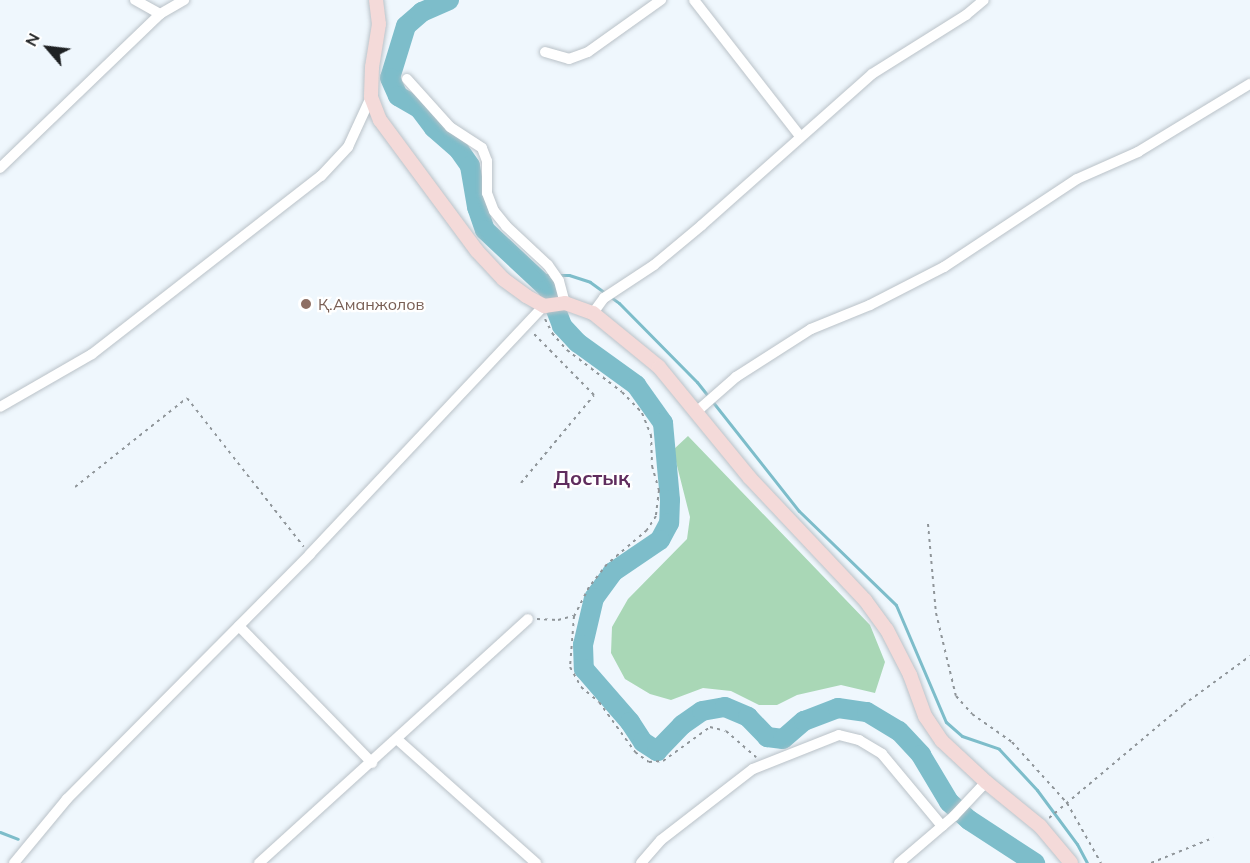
<!DOCTYPE html>
<html>
<head>
<meta charset="utf-8">
<style>
  body { margin:0 }
  #map { position:relative; width:1250px; height:863px; overflow:hidden; background:#eff7fd; font-family:Mulish,sans-serif }
  div>[style] { position:absolute }
  [style*='--x'] { left:calc(var(--x)*1px); top:calc(var(--y)*1px); width:calc(var(--w)*1px); rotate:calc(var(--a)*1deg) }
  .green>* { inset:0; background:#a9d7b6 }
  .stream>* { height:3px; margin:-1.5px; padding:0 1.5px; transform-origin:1.5px; border-radius:1.5px; background:#7dbdca }
  .river>* { height:20px; margin:-10px; padding:0 10px; transform-origin:10px; border-radius:10px; background:#7dbdca }
  .path>* { height:2px; margin-top:-1px; transform-origin:0; background:repeating-linear-gradient(90deg,#8f9599 0 3px,transparent 0 7.5px) }
  .roads { filter:drop-shadow(0 0 2px #bac2c8) drop-shadow(0 0 2px #bac2c8) }
  .street>* { height:10px; margin:-5px; padding:0 5px; transform-origin:5px; border-radius:5px; background:#fff }
  .secondary>* { height:14px; margin:-7px; padding:0 7px; transform-origin:7px; border-radius:7px; background:#f4dad9 }
  .dots>* { width:16px; height:16px; translate:-50% -50%; box-sizing:border-box; border:3px solid #fff; border-radius:50% }
  span { translate:-50% -50%; white-space:nowrap; text-align:center; line-height:1.15; -webkit-text-stroke:4.5px #fff; paint-order:stroke }
  .education-label { font-size:16px; color:#785e54 }
  .left { translate:0 -50%; text-align:left }
  .quarter-label { font-size:20px; color:#5f2d5e; font-weight:700 }
  .north { position:absolute; left:18px; top:18px; width:60px; height:60px; -webkit-text-stroke:4px #fff; paint-order:stroke; rotate:298deg; font-size:16px; font-weight:700; line-height:24px; text-align:center; color:#1e2123 }
  .north::after { content:''; display:block; margin:auto; width:21px; height:27px; background:#1e2123; clip-path:polygon(50% 0,100% 100%,50% 72%,0 100%) }
</style>
</head>
<body>
<div id="map">
  <div class="green">
    <i style="clip-path:polygon(688px 436px,870px 625px,885px 662px,875px 693px,841px 685px,797px 695px,777px 705px,759px 705px,731px 691px,703px 688px,671px 700px,650px 694px,625px 679px,611px 653px,612px 627px,628px 599px,687px 539px,690px 517px,673px 450px)"></i>
  </div>
  <div class="stream">
    <i style="--x:533;--y:275;--w:19;--a:0"></i>
    <i style="--x:558;--y:275;--w:11;--a:0"></i>
    <i style="--x:569;--y:275;--w:22;--a:18"></i>
    <i style="--x:590;--y:282;--w:36;--a:36"></i>
    <i style="--x:619;--y:303;--w:111;--a:45.4"></i>
    <i style="--x:697;--y:382;--w:164;--a:51.7"></i>
    <i style="--x:799;--y:511;--w:135;--a:44.1"></i>
    <i style="--x:896;--y:605;--w:127;--a:66.9"></i>
    <i style="--x:946;--y:722;--w:21;--a:41"></i>
    <i style="--x:962;--y:736;--w:39;--a:19"></i>
    <i style="--x:999;--y:749;--w:56;--a:47.2"></i>
    <i style="--x:1037;--y:790;--w:67;--a:53.5"></i>
    <i style="--x:1077;--y:844;--w:21;--a:62"></i>
    <i style="--x:0;--y:832;--w:19;--a:21"></i>
  </div>
  <div class="river">
    <i style="--x:449;--y:0;--w:30;--a:156"></i>
    <i style="--x:422;--y:12;--w:21;--a:139"></i>
    <i style="--x:406;--y:26;--w:54;--a:107.1"></i>
    <i style="--x:390;--y:78;--w:20;--a:66"></i>
    <i style="--x:398;--y:96;--w:24;--a:30"></i>
    <i style="--x:419;--y:108;--w:25;--a:53"></i>
    <i style="--x:434;--y:128;--w:33;--a:41"></i>
    <i style="--x:459;--y:150;--w:19;--a:55"></i>
    <i style="--x:470;--y:166;--w:42;--a:80.3"></i>
    <i style="--x:477;--y:207;--w:24;--a:71"></i>
    <i style="--x:485;--y:230;--w:86;--a:43.1"></i>
    <i style="--x:548;--y:289;--w:40;--a:69"></i>
    <i style="--x:562;--y:326;--w:23;--a:47"></i>
    <i style="--x:578;--y:343;--w:72;--a:35.9"></i>
    <i style="--x:636;--y:385;--w:47;--a:54.6"></i>
    <i style="--x:663;--y:423;--w:77;--a:84.8"></i>
    <i style="--x:670;--y:500;--w:23;--a:92"></i>
    <i style="--x:669;--y:523;--w:19;--a:118"></i>
    <i style="--x:660;--y:540;--w:57;--a:145.8"></i>
    <i style="--x:613;--y:572;--w:32;--a:126"></i>
    <i style="--x:594;--y:598;--w:48;--a:103.2"></i>
    <i style="--x:583;--y:645;--w:24;--a:88"></i>
    <i style="--x:584;--y:669;--w:70;--a:49"></i>
    <i style="--x:630;--y:722;--w:24;--a:57"></i>
    <i style="--x:643;--y:742;--w:17;--a:33"></i>
    <i style="--x:657;--y:751;--w:36;--a:-46"></i>
    <i style="--x:682;--y:725;--w:24;--a:-35"></i>
    <i style="--x:702;--y:711;--w:23;--a:-10"></i>
    <i style="--x:725;--y:707;--w:25;--a:23"></i>
    <i style="--x:748;--y:717;--w:28;--a:46"></i>
    <i style="--x:767;--y:737;--w:16;--a:7"></i>
    <i style="--x:783;--y:739;--w:28;--a:-41"></i>
    <i style="--x:804;--y:721;--w:36;--a:-21"></i>
    <i style="--x:838;--y:708;--w:29;--a:8"></i>
    <i style="--x:867;--y:712;--w:37;--a:31"></i>
    <i style="--x:899;--y:731;--w:33;--a:47"></i>
    <i style="--x:921;--y:755;--w:55;--a:59.2"></i>
    <i style="--x:949;--y:802;--w:27;--a:42"></i>
    <i style="--x:969;--y:820;--w:79;--a:33.1"></i>
  </div>
  <div class="path">
    <i style="--x:545;--y:319;--w:16;--a:63"></i>
    <i style="--x:552;--y:333;--w:23;--a:49"></i>
    <i style="--x:567;--y:350;--w:69;--a:37.4"></i>
    <i style="--x:622;--y:392;--w:29;--a:46"></i>
    <i style="--x:642;--y:413;--w:24;--a:68"></i>
    <i style="--x:651;--y:435;--w:31;--a:88"></i>
    <i style="--x:652;--y:466;--w:25;--a:74"></i>
    <i style="--x:659;--y:490;--w:26;--a:97"></i>
    <i style="--x:656;--y:516;--w:17;--a:123"></i>
    <i style="--x:647;--y:530;--w:52;--a:139.6"></i>
    <i style="--x:607;--y:564;--w:29;--a:128"></i>
    <i style="--x:589;--y:587;--w:33;--a:117"></i>
    <i style="--x:574;--y:616;--w:51;--a:94.5"></i>
    <i style="--x:570;--y:667;--w:23;--a:61"></i>
    <i style="--x:581;--y:687;--w:23;--a:40"></i>
    <i style="--x:599;--y:702;--w:62;--a:54.2"></i>
    <i style="--x:635;--y:752;--w:17;--a:36"></i>
    <i style="--x:649;--y:762;--w:14;--a:-4"></i>
    <i style="--x:663;--y:761;--w:58;--a:-35.9"></i>
    <i style="--x:710;--y:727;--w:16;--a:14"></i>
    <i style="--x:726;--y:731;--w:40;--a:41"></i>
    <i style="--x:521;--y:483;--w:114;--a:-50.3"></i>
    <i style="--x:594;--y:395;--w:88;--a:-134.5"></i>
    <i style="--x:75;--y:487;--w:143;--a:-38.5"></i>
    <i style="--x:187;--y:398;--w:189;--a:51.9"></i>
    <i style="--x:928;--y:524;--w:89;--a:84.9"></i>
    <i style="--x:936;--y:613;--w:85;--a:76.5"></i>
    <i style="--x:956;--y:696;--w:24;--a:48"></i>
    <i style="--x:972;--y:714;--w:49;--a:35"></i>
    <i style="--x:1012;--y:742;--w:82;--a:48"></i>
    <i style="--x:1067;--y:803;--w:69;--a:60.5"></i>
    <i style="--x:537;--y:619;--w:21;--a:3"></i>
    <i style="--x:558;--y:620;--w:16;--a:-15"></i>
    <i style="--x:1049;--y:818;--w:175;--a:-40.1"></i>
    <i style="--x:1183;--y:705;--w:83;--a:-36.2"></i>
    <i style="--x:1151;--y:863;--w:67;--a:-22"></i>
  </div>
  <div class="roads">
    <div class="street">
      <i style="--x:135;--y:0;--w:29;--a:29"></i>
      <i style="--x:694;--y:0;--w:172;--a:52.1"></i>
      <i style="--x:545;--y:52;--w:25;--a:16"></i>
      <i style="--x:569;--y:59;--w:20;--a:-20"></i>
      <i style="--x:588;--y:52;--w:90;--a:-35.5"></i>
      <i style="--x:407;--y:79;--w:64;--a:48.1"></i>
      <i style="--x:450;--y:127;--w:38;--a:33"></i>
      <i style="--x:482;--y:148;--w:14;--a:69"></i>
      <i style="--x:487;--y:161;--w:32;--a:90"></i>
      <i style="--x:487;--y:193;--w:19;--a:69"></i>
      <i style="--x:494;--y:211;--w:19;--a:51"></i>
      <i style="--x:506;--y:226;--w:57;--a:42.9"></i>
      <i style="--x:548;--y:265;--w:19;--a:55"></i>
      <i style="--x:559;--y:281;--w:23;--a:75"></i>
      <i style="--x:0;--y:168;--w:222;--a:-43.9"></i>
      <i style="--x:160;--y:14;--w:28;--a:-30"></i>
      <i style="--x:593;--y:313;--w:19;--a:-54"></i>
      <i style="--x:604;--y:298;--w:60;--a:-33.4"></i>
      <i style="--x:654;--y:265;--w:62;--a:-39.8"></i>
      <i style="--x:702;--y:225;--w:227;--a:-41.6"></i>
      <i style="--x:872;--y:74;--w:111;--a:-32.1"></i>
      <i style="--x:966;--y:15;--w:23;--a:-40"></i>
      <i style="--x:0;--y:407;--w:106;--a:-29.9"></i>
      <i style="--x:92;--y:354;--w:290;--a:-37.9"></i>
      <i style="--x:321;--y:176;--w:40;--a:-47"></i>
      <i style="--x:348;--y:147;--w:55;--a:-65.3"></i>
      <i style="--x:695;--y:413;--w:55;--a:-41.3"></i>
      <i style="--x:736;--y:377;--w:89;--a:-32.6"></i>
      <i style="--x:811;--y:329;--w:64;--a:-22.1"></i>
      <i style="--x:870;--y:305;--w:83;--a:-27.2"></i>
      <i style="--x:944;--y:267;--w:159;--a:-33.5"></i>
      <i style="--x:1077;--y:179;--w:67;--a:-23.9"></i>
      <i style="--x:1138;--y:152;--w:131;--a:-31.3"></i>
      <i style="--x:239;--y:626;--w:191;--a:45.8"></i>
      <i style="--x:398;--y:740;--w:185;--a:41.7"></i>
      <i style="--x:14;--y:863;--w:83;--a:-50.4"></i>
      <i style="--x:67;--y:799;--w:345;--a:-45.2"></i>
      <i style="--x:310;--y:554;--w:341;--a:-46.7"></i>
      <i style="--x:259;--y:863;--w:363;--a:-42.2"></i>
      <i style="--x:641;--y:863;--w:30;--a:-49"></i>
      <i style="--x:661;--y:840;--w:116;--a:-37.7"></i>
      <i style="--x:753;--y:769;--w:92;--a:-21.6"></i>
      <i style="--x:839;--y:735;--w:21;--a:14"></i>
      <i style="--x:859;--y:740;--w:27;--a:31"></i>
      <i style="--x:882;--y:754;--w:94;--a:50.2"></i>
      <i style="--x:899;--y:863;--w:72;--a:-40.5"></i>
      <i style="--x:954;--y:816;--w:47;--a:-46.7"></i>
    </div>
    <div class="secondary">
      <i style="--x:376;--y:0;--w:24;--a:83"></i>
      <i style="--x:379;--y:24;--w:44;--a:99.2"></i>
      <i style="--x:372;--y:67;--w:30;--a:92"></i>
      <i style="--x:371;--y:97;--w:25;--a:69"></i>
      <i style="--x:380;--y:120;--w:163;--a:53.5"></i>
      <i style="--x:477;--y:251;--w:38;--a:47"></i>
      <i style="--x:503;--y:279;--w:29;--a:36"></i>
      <i style="--x:526;--y:296;--w:21;--a:29"></i>
      <i style="--x:544;--y:306;--w:21;--a:-8"></i>
      <i style="--x:565;--y:303;--w:30;--a:20"></i>
      <i style="--x:593;--y:313;--w:85;--a:39.3"></i>
      <i style="--x:659;--y:367;--w:142;--a:50.7"></i>
      <i style="--x:749;--y:477;--w:169;--a:46.7"></i>
      <i style="--x:865;--y:600;--w:37;--a:54"></i>
      <i style="--x:887;--y:630;--w:51;--a:62.9"></i>
      <i style="--x:910;--y:675;--w:44;--a:69.9"></i>
      <i style="--x:925;--y:716;--w:30;--a:56"></i>
      <i style="--x:942;--y:741;--w:60;--a:43"></i>
      <i style="--x:986;--y:782;--w:70;--a:39.2"></i>
      <i style="--x:1040;--y:826;--w:48;--a:50"></i>
    </div>
  </div>
  <div class="dots">
    <i style="left:306px;top:304px;background:#8d6e63"></i>
  </div>
  <div class="education-label">
    <span class="left" style="left:318px;top:304px">Қ.Аманжолов</span>
  </div>
  <div class="quarter-label">
    <span style="left:592px;top:477px">Достық</span>
  </div>
  <div class="north">N</div>
</div>
</body>
</html>
